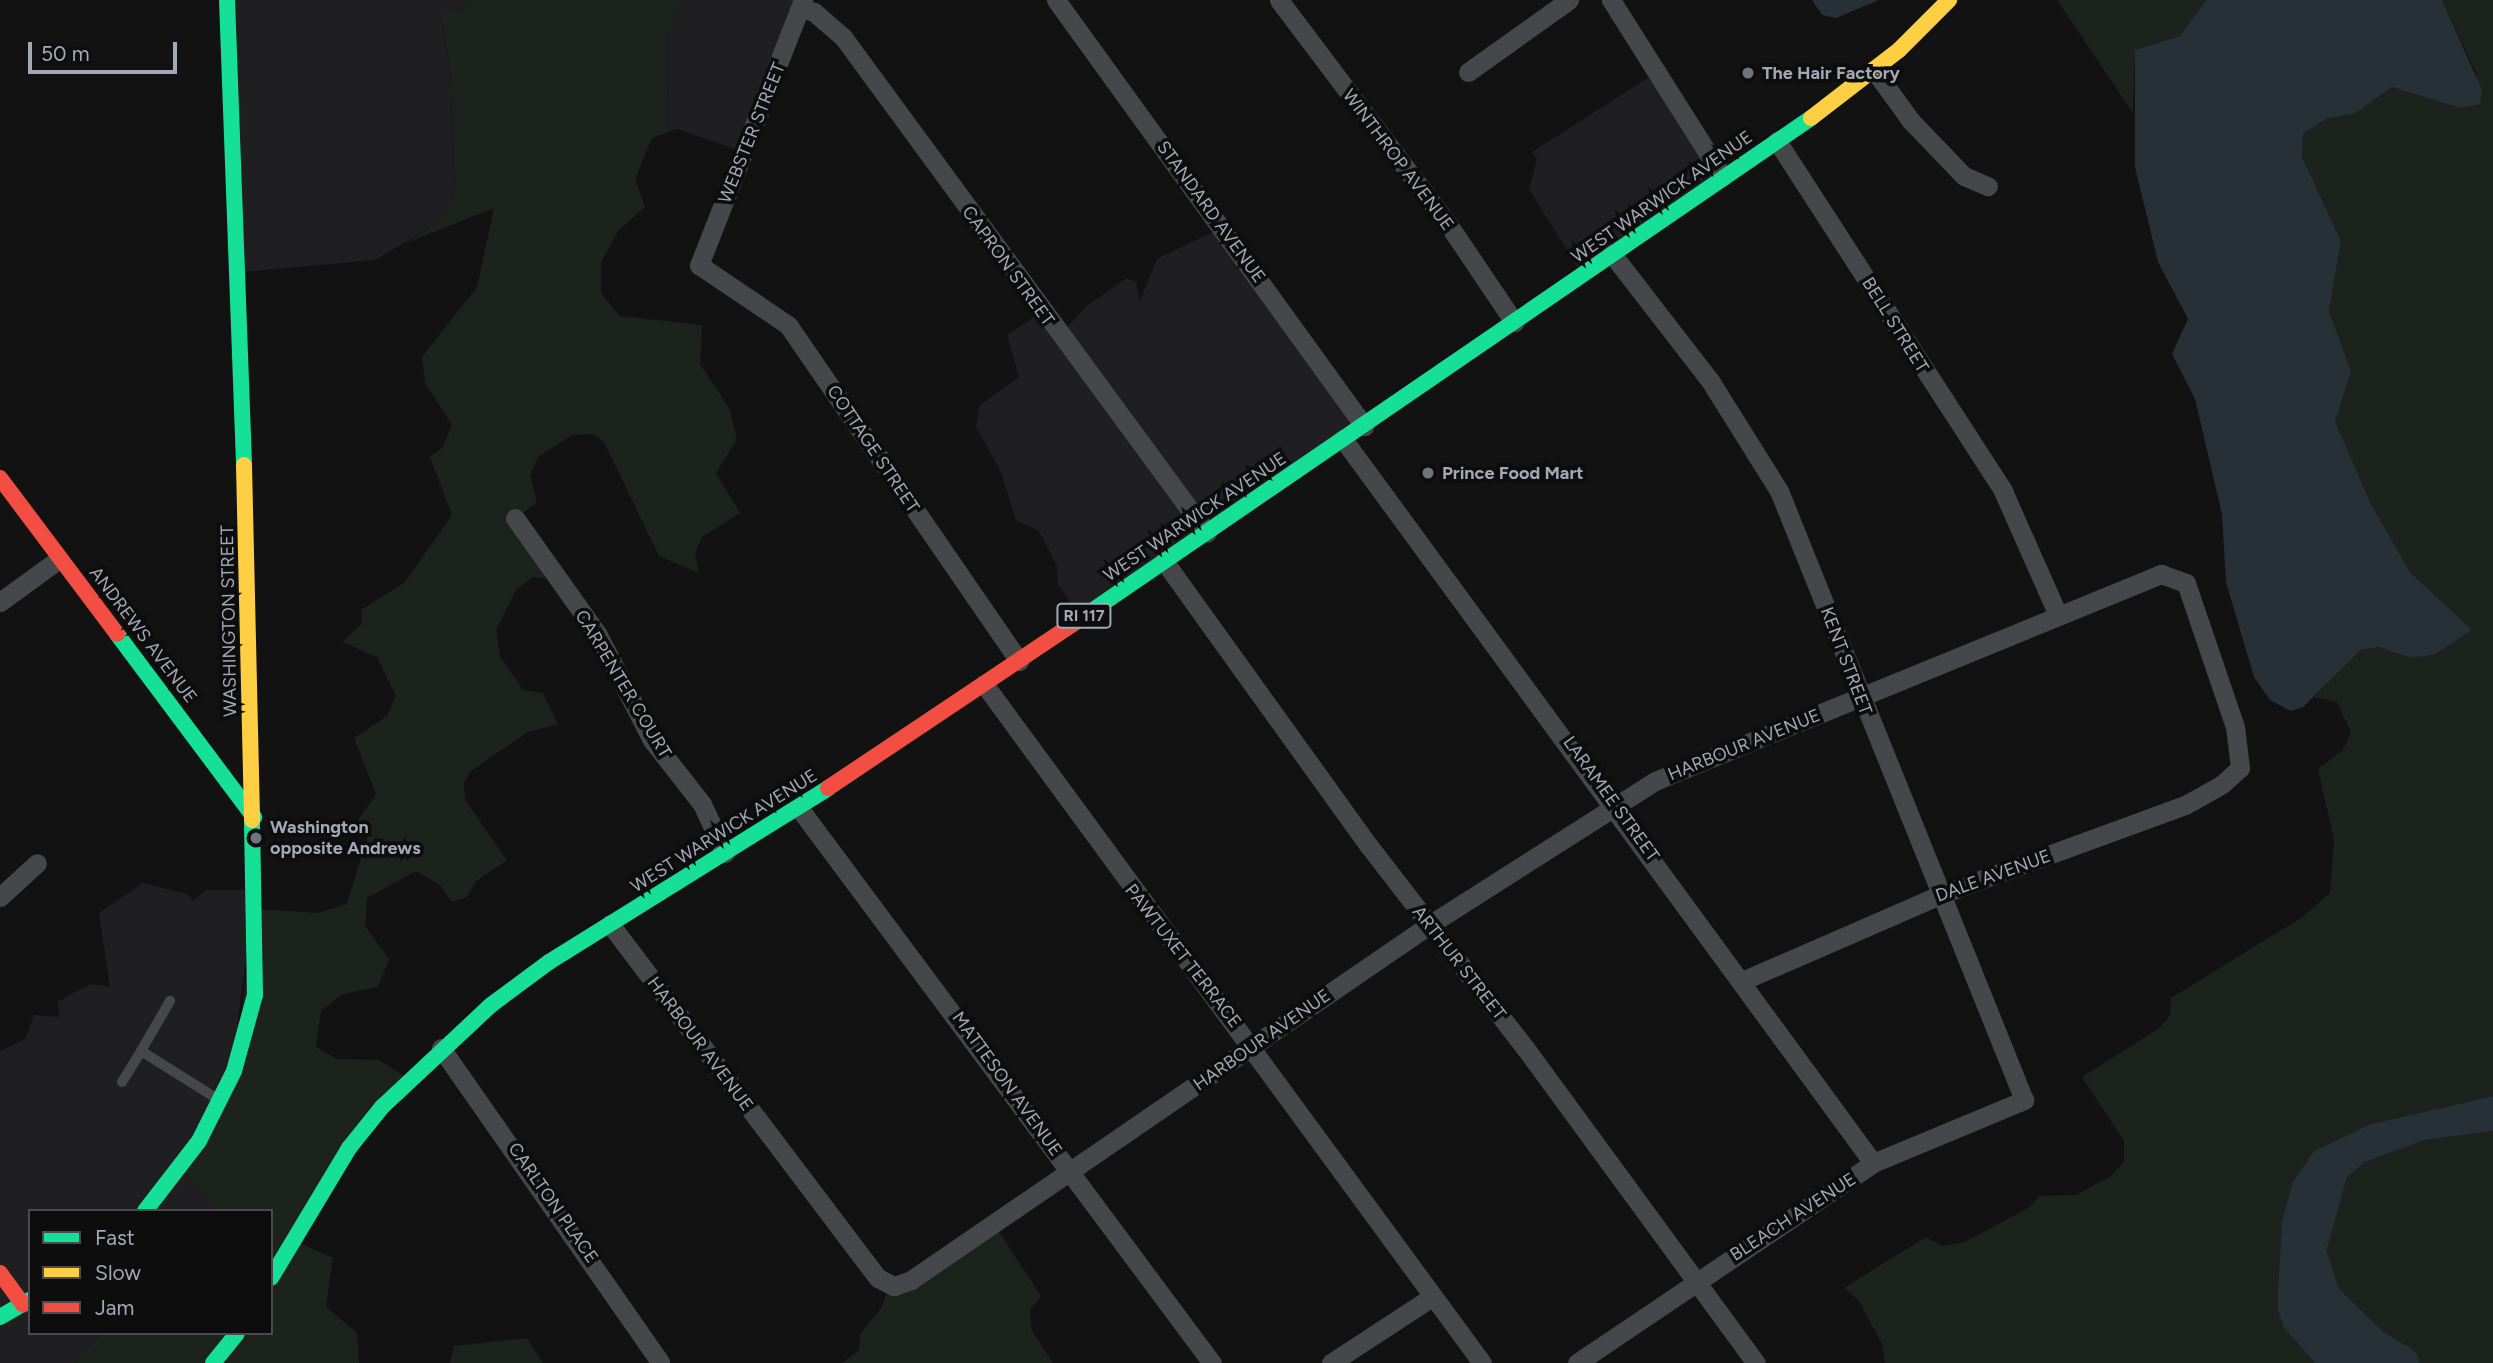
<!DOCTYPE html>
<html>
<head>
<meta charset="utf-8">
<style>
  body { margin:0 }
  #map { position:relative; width:2493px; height:1363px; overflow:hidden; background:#121213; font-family:Figtree,sans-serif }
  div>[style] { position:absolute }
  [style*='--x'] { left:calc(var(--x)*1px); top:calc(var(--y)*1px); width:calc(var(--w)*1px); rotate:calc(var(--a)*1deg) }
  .built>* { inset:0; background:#1f1f21 }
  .green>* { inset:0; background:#1c231d }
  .water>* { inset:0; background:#273036 }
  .river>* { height:35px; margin:-17.5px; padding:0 17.5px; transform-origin:17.5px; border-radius:17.5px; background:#273036 }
  .lane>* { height:10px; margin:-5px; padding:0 5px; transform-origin:5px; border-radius:5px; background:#46474b }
  .street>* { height:19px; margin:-9.5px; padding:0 9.5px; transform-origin:9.5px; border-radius:9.5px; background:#46474b }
  .fast>* { height:16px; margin:-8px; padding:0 8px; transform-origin:8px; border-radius:8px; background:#16e098 }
  .slow>* { height:16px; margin:-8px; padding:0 8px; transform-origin:8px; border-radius:8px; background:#ffcf43 }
  .jam>* { height:16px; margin:-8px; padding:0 8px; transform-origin:8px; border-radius:8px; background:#f24e42 }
  .dots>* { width:19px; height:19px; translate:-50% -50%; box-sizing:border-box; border:4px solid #0d0d0e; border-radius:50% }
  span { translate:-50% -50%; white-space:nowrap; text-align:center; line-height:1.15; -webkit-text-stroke:7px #0d0d0e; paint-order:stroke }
  .shield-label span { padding:2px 5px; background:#0d0d0e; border:2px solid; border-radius:5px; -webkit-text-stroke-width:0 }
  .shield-label { font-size:16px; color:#a2a8b5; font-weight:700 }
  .poi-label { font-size:18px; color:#a2a8b5; font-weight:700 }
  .left { translate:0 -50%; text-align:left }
  .street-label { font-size:18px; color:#a2a8b5 }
  .legend { position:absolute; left:28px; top:1209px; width:245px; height:126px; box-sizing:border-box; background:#0d0d0e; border:2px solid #494b51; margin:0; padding:9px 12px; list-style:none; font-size:21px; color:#a2a8b5 }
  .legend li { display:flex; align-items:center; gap:14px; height:35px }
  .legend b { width:35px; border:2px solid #494b51 }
  .scale { position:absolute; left:28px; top:42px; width:149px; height:32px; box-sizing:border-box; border:4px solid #a2a8b5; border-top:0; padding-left:9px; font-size:21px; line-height:24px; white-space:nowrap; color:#a2a8b5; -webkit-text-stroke:5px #0d0d0e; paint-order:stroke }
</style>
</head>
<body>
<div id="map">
  <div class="built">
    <i style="clip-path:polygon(227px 0,470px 0,461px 13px,441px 15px,450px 69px,455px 191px,436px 224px,375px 260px,243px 272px)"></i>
    <i style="clip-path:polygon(683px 0,804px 0,747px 153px,677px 129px,668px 132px,667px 35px)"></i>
    <i style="clip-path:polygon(1660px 70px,1723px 176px,1580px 271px,1529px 189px,1537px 159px,1532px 152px)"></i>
    <i style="clip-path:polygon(1221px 228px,1361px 421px,1079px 616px,1058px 584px,1057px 566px,1039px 531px,1016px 520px,1001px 472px,976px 427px,979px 406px,1019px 377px,1007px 335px,1042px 312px,1062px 332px,1088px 305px,1127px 278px,1136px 282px,1140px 301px,1157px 259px)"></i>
    <i style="clip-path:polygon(143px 883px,187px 894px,193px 901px,206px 890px,255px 890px,213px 1211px,30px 1211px,30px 1333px,102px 1333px,75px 1363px,0 1363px,0 1051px,25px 1039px,34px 1015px,60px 1017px,57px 1002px,90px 984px,110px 987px,99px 913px)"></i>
  </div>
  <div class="green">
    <i style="clip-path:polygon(470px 0,683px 0,667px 35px,668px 132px,652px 138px,635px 179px,645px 207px,618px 231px,601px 263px,601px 293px,620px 316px,702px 325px,700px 364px,729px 408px,737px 439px,716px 473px,740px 513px,702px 537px,695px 553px,699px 573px,659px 556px,604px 442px,592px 434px,572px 435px,538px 457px,530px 475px,537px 503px,515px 518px,546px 579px,533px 577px,516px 590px,496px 630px,500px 656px,523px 690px,543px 693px,558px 724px,528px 732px,471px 771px,464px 782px,465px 800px,507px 860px,476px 881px,467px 897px,452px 902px,440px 885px,416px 871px,367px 898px,365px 926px,389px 959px,378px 987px,343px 994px,321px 1011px,316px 1047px,337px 1059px,379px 1060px,408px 1078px,295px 1241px,333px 1258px,326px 1307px,357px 1333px,359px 1363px,75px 1363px,102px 1333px,271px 1333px,271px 1211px,213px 1211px,213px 1200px,180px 1171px,234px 1070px,255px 909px,318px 913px,347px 904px,368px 835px,356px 823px,376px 794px,354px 738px,387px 716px,396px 696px,377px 657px,342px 642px,362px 624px,361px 610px,405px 582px,452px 515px,430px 457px,443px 447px,452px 425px,425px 383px,422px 357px,477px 287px,494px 208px,406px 243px,436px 224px,455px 191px,450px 69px,441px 15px,447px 9px,461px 13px)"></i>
    <i style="clip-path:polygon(2057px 0,2206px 0,2180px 36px,2135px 50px,2133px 113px)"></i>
    <i style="clip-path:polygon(2442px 0,2493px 0,2493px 1096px,2371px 1124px,2314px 1151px,2282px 1221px,2277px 1308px,2284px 1328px,2315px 1363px,1885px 1363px,1882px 1344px,1859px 1301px,1844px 1288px,1926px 1237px,1942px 1246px,1965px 1242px,2028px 1208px,2040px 1196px,2076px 1195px,2111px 1176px,2124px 1161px,2124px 1141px,2082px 1077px,2158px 1029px,2170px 1016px,2171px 998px,2301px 918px,2330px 893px,2334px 840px,2318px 769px,2343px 750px,2351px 732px,2337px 702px,2314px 697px,2361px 650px,2378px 647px,2410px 658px,2434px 655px,2472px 630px,2410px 572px,2371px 504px,2334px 422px,2351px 371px,2329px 311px,2341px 241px,2302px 157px,2303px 134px,2326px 119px,2356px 113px,2392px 87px,2419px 93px,2477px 75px)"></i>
    <i style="clip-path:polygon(2493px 1131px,2493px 1363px,2387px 1363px,2363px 1339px,2340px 1338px,2325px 1321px,2319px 1278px,2347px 1177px,2365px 1162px,2425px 1140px)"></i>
    <i style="clip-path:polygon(994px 1224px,1041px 1296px,1030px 1310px,1031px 1329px,1053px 1363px,842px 1363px,859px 1350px,860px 1334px,882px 1307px,889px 1285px)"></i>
    <i style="clip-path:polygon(527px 1338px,543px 1363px,450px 1363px,454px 1346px)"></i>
  </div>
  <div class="water">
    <i style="clip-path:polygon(1812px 0,1879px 0,1836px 18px,1822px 15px)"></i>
    <i style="clip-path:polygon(2206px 0,2442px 0,2482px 90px,2480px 104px,2460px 108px,2392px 87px,2356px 113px,2326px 119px,2303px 134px,2302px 157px,2341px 241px,2329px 311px,2351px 371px,2335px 422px,2371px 504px,2410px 572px,2472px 630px,2434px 655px,2410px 658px,2378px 647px,2361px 650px,2303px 707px,2291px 711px,2270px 700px,2254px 677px,2226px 582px,2222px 514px,2195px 399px,2172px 354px,2188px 319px,2158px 262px,2135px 167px,2135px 50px,2180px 36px)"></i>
    <i style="clip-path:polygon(2493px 1096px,2493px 1131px,2425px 1140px,2365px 1162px,2347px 1177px,2319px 1278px,2325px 1321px,2340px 1338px,2363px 1339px,2387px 1363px,2315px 1363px,2284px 1328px,2277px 1308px,2282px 1221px,2293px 1182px,2314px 1151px,2371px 1124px)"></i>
  </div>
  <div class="river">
    <i style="--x:2306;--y:1245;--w:56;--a:72.2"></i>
    <i style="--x:2323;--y:1298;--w:69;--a:43.8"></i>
    <i style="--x:2373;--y:1346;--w:33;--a:31"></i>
  </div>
  <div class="lane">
    <i style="--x:141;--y:1051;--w:58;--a:-59.9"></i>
    <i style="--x:122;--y:1082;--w:36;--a:-58"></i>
    <i style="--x:141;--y:1051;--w:89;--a:32.1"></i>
  </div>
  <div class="street">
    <i style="--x:803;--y:0;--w:285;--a:111.4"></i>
    <i style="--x:699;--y:265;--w:107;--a:34"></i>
    <i style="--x:788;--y:325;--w:408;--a:55.5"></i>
    <i style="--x:1056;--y:0;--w:526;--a:54.13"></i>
    <i style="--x:1279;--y:0;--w:284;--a:53"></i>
    <i style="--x:1450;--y:227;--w:115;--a:56"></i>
    <i style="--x:1611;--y:0;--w:209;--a:57.7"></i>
    <i style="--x:801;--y:8;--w:14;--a:17"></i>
    <i style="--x:814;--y:12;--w:38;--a:41"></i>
    <i style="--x:843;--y:37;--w:615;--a:53.73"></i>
    <i style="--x:1874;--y:70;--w:63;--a:54"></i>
    <i style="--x:1911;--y:121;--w:76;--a:46.1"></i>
    <i style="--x:1964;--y:176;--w:26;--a:23"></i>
    <i style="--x:1468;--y:72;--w:124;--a:-35.5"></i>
    <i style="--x:1777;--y:141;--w:417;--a:57.1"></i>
    <i style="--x:2003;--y:491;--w:136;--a:66.1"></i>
    <i style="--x:1343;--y:439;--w:897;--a:53.79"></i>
    <i style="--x:515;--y:518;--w:143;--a:54.6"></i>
    <i style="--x:598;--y:635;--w:118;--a:62.8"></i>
    <i style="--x:652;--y:740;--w:81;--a:52"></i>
    <i style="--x:702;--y:804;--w:54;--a:64.9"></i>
    <i style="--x:1164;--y:561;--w:351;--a:54.3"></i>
    <i style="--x:1369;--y:846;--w:257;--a:52.3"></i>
    <i style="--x:1526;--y:1049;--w:389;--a:53.8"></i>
    <i style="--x:0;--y:602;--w:73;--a:-36.1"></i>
    <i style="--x:984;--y:684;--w:842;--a:53.74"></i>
    <i style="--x:799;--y:808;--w:692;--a:53.35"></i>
    <i style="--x:0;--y:897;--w:50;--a:-42.6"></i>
    <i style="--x:610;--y:924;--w:444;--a:52.9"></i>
    <i style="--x:878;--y:1278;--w:18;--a:27"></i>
    <i style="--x:894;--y:1286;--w:18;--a:-19"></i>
    <i style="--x:911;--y:1280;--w:628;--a:-34.42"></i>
    <i style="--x:1429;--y:925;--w:268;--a:-32.5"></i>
    <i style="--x:1655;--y:781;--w:547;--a:-22.25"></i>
    <i style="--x:2161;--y:574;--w:27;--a:20"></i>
    <i style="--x:2186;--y:583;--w:152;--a:71.2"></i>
    <i style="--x:2235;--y:727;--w:41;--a:83"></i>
    <i style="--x:2240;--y:768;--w:25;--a:138"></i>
    <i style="--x:2221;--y:785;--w:41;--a:150.9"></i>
    <i style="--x:2185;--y:805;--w:259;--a:159.9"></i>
    <i style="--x:1942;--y:894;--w:216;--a:156.5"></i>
    <i style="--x:441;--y:1048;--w:383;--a:55.1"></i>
    <i style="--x:1331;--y:1363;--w:121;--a:-33.2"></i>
    <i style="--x:1577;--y:1363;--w:357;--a:-34"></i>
    <i style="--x:1873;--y:1163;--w:164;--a:-22.6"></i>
    <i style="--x:2024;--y:1100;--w:656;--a:-111.91"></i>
    <i style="--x:1779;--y:491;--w:128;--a:-122"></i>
    <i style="--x:1711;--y:382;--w:162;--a:-127.7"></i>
  </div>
  <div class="fast">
    <i style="--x:227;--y:0;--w:465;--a:87.9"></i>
    <i style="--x:1077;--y:621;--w:890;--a:-34.42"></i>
    <i style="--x:117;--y:634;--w:229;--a:53.2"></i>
    <i style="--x:145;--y:1211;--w:88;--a:-52.4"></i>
    <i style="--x:199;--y:1141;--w:78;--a:-63.4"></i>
    <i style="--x:234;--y:1071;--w:79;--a:-74.6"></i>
    <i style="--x:255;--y:995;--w:175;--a:-91"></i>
    <i style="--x:271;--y:1278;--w:152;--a:-59"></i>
    <i style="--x:349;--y:1148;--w:53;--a:-51.2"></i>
    <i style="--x:382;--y:1107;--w:149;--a:-43.1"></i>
    <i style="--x:491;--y:1005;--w:72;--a:-36.6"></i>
    <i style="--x:549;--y:962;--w:329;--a:-31.9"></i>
    <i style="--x:0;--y:1317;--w:34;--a:-30"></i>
    <i style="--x:213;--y:1363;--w:38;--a:-51"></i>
  </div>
  <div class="slow">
    <i style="--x:1811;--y:118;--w:111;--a:-37.7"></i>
    <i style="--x:1899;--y:50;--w:71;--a:-45"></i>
    <i style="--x:244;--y:465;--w:355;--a:88.7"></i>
  </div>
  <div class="jam">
    <i style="--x:0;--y:478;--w:195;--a:53.1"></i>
    <i style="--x:828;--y:788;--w:300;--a:-33.8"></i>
    <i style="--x:0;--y:1273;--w:39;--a:54"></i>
  </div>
  <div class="dots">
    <i style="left:1748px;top:73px;background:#70747c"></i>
    <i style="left:1428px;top:473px;background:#70747c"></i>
    <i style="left:256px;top:838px;background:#70747c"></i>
  </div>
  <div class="shield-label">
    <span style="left:1084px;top:616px">RI 117</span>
  </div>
  <div class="poi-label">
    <span class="left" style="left:1762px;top:73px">The Hair Factory</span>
    <span class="left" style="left:1442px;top:473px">Prince Food Mart</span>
    <span class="left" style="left:270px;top:838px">Washington<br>opposite Andrews</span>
  </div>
  <div class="street-label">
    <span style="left:752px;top:133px;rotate:-68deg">WEBSTER STREET</span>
    <span style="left:1398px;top:160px;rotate:53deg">WINTHROP AVENUE</span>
    <span style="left:1662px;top:197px;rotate:-35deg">WEST WARWICK AVENUE</span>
    <span style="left:1211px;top:212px;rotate:54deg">STANDARD AVENUE</span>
    <span style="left:1008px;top:266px;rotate:54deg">CAPRON STREET</span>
    <span style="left:1895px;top:325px;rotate:58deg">BELL STREET</span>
    <span style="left:873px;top:449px;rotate:56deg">COTTAGE STREET</span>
    <span style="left:1195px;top:517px;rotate:-34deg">WEST WARWICK AVENUE</span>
    <span style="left:229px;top:621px;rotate:-91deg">WASHINGTON STREET</span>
    <span style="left:143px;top:635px;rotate:53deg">ANDREWS AVENUE</span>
    <span style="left:1846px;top:661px;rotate:69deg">KENT STREET</span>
    <span style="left:623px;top:684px;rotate:59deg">CARPENTER COURT</span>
    <span style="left:1744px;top:745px;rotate:-22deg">HARBOUR AVENUE</span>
    <span style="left:1611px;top:799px;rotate:54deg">LARAMEE STREET</span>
    <span style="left:724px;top:831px;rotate:-32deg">WEST WARWICK AVENUE</span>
    <span style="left:1993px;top:876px;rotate:-20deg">DALE AVENUE</span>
    <span style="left:1183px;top:956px;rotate:52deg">PAWTUXET TERRACE</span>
    <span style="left:1459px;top:963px;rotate:52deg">ARTHUR STREET</span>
    <span style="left:1262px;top:1040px;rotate:-35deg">HARBOUR AVENUE</span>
    <span style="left:700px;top:1044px;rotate:53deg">HARBOUR AVENUE</span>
    <span style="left:1007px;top:1084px;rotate:54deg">MATTESON AVENUE</span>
    <span style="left:553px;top:1203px;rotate:55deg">CARLTON PLACE</span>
    <span style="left:1793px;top:1217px;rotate:-33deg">BLEACH AVENUE</span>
  </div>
  <ul class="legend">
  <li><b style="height:9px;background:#16e098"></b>Fast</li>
  <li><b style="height:9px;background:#ffcf43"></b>Slow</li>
  <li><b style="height:9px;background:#f24e42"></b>Jam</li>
  </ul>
  <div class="scale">50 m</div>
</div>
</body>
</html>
